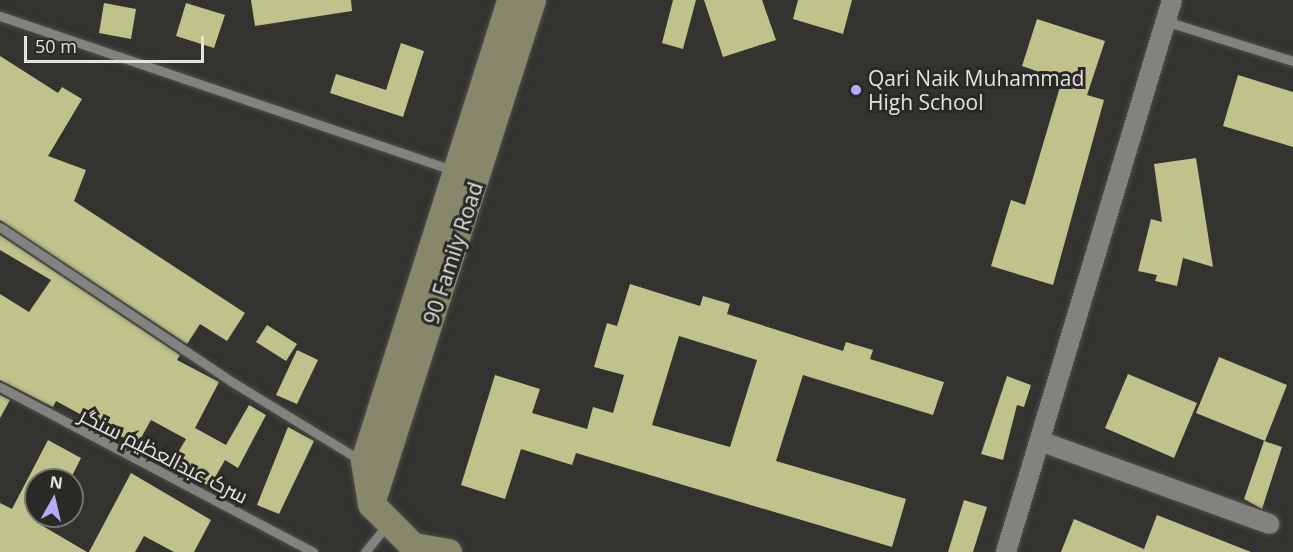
<!DOCTYPE html>
<html>
<head>
<meta charset="utf-8">
<style>
  body { margin:0 }
  #map { position:relative; width:1293px; height:552px; overflow:hidden; background:#333330; font-family:"Open Sans",Cairo,sans-serif }
  div>[style] { position:absolute }
  [style*='--x'] { left:calc(var(--x)*1px); top:calc(var(--y)*1px); width:calc(var(--w)*1px); rotate:calc(var(--a)*1deg) }
  .building>* { inset:0; background:#c0c28c }
  .roads { filter:drop-shadow(0 0 2px #4f4f4c) drop-shadow(0 0 2px #4f4f4c) }
  .lane>* { height:9px; margin:-4.5px; padding:0 4.5px; transform-origin:4.5px; border-radius:4.5px; background:#82827e }
  .street>* { height:20px; margin:-10px; padding:0 10px; transform-origin:10px; border-radius:10px; background:#82827e }
  .secondary>* { height:27px; margin:-13.5px; padding:0 13.5px; transform-origin:13.5px; border-radius:13.5px; background:#87876c }
  .dots>* { width:16px; height:16px; translate:-50% -50%; box-sizing:border-box; border:3px solid #292a26; border-radius:50% }
  span { translate:-50% -50%; white-space:nowrap; text-align:center; line-height:1.15; -webkit-text-stroke:6px #292a26; paint-order:stroke }
  .poi-label { font-size:21px; color:#e3e3e0 }
  .left { translate:0 -50%; text-align:left }
  .street-label { font-size:21px; color:#e3e3e0 }
  .north { position:absolute; left:24px; top:468px; width:60px; height:60px; box-sizing:border-box; background:#292a26; border:2px solid #737470; border-radius:50%; rotate:8deg; font-size:16px; font-weight:700; line-height:24px; text-align:center; color:#e3e3e0 }
  .north::after { content:''; display:block; margin:auto; width:21px; height:27px; background:#b5acf8; clip-path:polygon(50% 0,100% 100%,50% 72%,0 100%) }
  .scale { position:absolute; left:24px; top:36px; width:180px; height:27px; box-sizing:border-box; border:3px solid #e3e3e0; border-top:0; padding-left:8px; font-size:18px; line-height:21px; white-space:nowrap; color:#e3e3e0; -webkit-text-stroke:4px #292a26; paint-order:stroke }
</style>
</head>
<body>
<div id="map">
  <div class="building">
    <i style="clip-path:polygon(251px 0,351px 0,352px 11px,255px 26px)"></i>
    <i style="clip-path:polygon(673px 0,696px 0,683px 49px,662px 43px)"></i>
    <i style="clip-path:polygon(704px 0,762px 0,776px 40px,723px 57px)"></i>
    <i style="clip-path:polygon(798px 0,852px 0,843px 34px,793px 19px)"></i>
    <i style="clip-path:polygon(104px 3px,136px 9px,131px 39px,99px 33px)"></i>
    <i style="clip-path:polygon(186px 3px,225px 15px,214px 48px,176px 36px)"></i>
    <i style="clip-path:polygon(1037px 19px,1105px 41px,1087px 95px,1104px 100px,1053px 285px,991px 266px,1011px 200px,1025px 205px,1062px 80px,1022px 66px)"></i>
    <i style="clip-path:polygon(401px 43px,424px 51px,403px 117px,330px 93px,336px 74px,386px 90px)"></i>
    <i style="clip-path:polygon(0 56px,58px 93px,62px 87px,82px 99px,48px 156px,86px 170px,74px 201px,245px 313px,227px 341px,200px 324px,187px 344px,0 220px)"></i>
    <i style="clip-path:polygon(1238px 75px,1293px 92px,1293px 147px,1223px 126px)"></i>
    <i style="clip-path:polygon(1196px 158px,1213px 267px,1183px 258px,1177px 286px,1155px 281px,1157px 275px,1138px 271px,1151px 219px,1162px 222px,1154px 164px)"></i>
    <i style="clip-path:polygon(0 235px,180px 355px,177px 360px,219px 382px,195px 428px,226px 445px,249px 405px,266px 415px,238px 468px,225px 460px,210px 486px,169px 468px,186px 439px,151px 420px,137px 445px,56px 401px,53px 407px,0 380px,0 294px,29px 312px,51px 280px,0 250px)"></i>
    <i style="clip-path:polygon(evenodd,630px 284px,700px 306px,703px 296px,730px 304px,727px 314px,843px 351px,846px 342px,873px 350px,870px 359px,944px 382px,933px 415px,803px 375px,776px 461px,906px 499px,892px 547px,576px 453px,572px 465px,521px 449px,505px 499px,461px 485px,495px 375px,540px 389px,532px 413px,587px 429px,593px 407px,613px 413px,624px 375px,594px 367px,607px 323px,617px 326px,630px 284px,679px 336px,757px 360px,730px 447px,652px 425px,679px 336px)"></i>
    <i style="clip-path:polygon(267px 325px,297px 344px,286px 361px,256px 342px)"></i>
    <i style="clip-path:polygon(297px 350px,318px 360px,297px 404px,276px 395px)"></i>
    <i style="clip-path:polygon(1219px 357px,1287px 385px,1265px 441px,1196px 413px)"></i>
    <i style="clip-path:polygon(1128px 374px,1197px 403px,1174px 458px,1105px 428px)"></i>
    <i style="clip-path:polygon(1007px 376px,1031px 385px,1024px 407px,1017px 405px,1003px 460px,981px 454px)"></i>
    <i style="clip-path:polygon(0 395px,10px 400px,0 418px)"></i>
    <i style="clip-path:polygon(288px 427px,314px 441px,279px 514px,257px 505px)"></i>
    <i style="clip-path:polygon(48px 440px,81px 458px,70px 480px,36px 480px,36px 522px,87px 552px,0 552px,0 503px,12px 509px)"></i>
    <i style="clip-path:polygon(1264px 441px,1282px 447px,1262px 509px,1244px 499px)"></i>
    <i style="clip-path:polygon(131px 473px,211px 520px,194px 552px,174px 552px,144px 536px,135px 552px,89px 552px)"></i>
    <i style="clip-path:polygon(964px 500px,987px 507px,973px 552px,948px 552px)"></i>
    <i style="clip-path:polygon(1157px 515px,1251px 552px,1061px 552px,1074px 519px,1144px 549px)"></i>
  </div>
  <div class="roads">
    <div class="lane">
      <i style="--x:0;--y:16;--w:478;--a:18.8"></i>
      <i style="--x:1165;--y:21;--w:134;--a:17.4"></i>
      <i style="--x:0;--y:227;--w:281;--a:33.7"></i>
      <i style="--x:234;--y:383;--w:148;--a:31.4"></i>
      <i style="--x:0;--y:387;--w:354;--a:27.8"></i>
      <i style="--x:365;--y:552;--w:36;--a:-51"></i>
    </div>
    <div class="street">
      <i style="--x:1040;--y:441;--w:244;--a:19.9"></i>
      <i style="--x:1006;--y:552;--w:576;--a:-73.26"></i>
    </div>
    <div class="secondary">
      <i style="--x:372;--y:500;--w:525;--a:-72.26"></i>
      <i style="--x:448;--y:552;--w:36;--a:-170"></i>
      <i style="--x:413;--y:546;--w:59;--a:-135"></i>
      <i style="--x:371;--y:504;--w:44;--a:-99.2"></i>
      <i style="--x:364;--y:461;--w:484;--a:-72.4"></i>
    </div>
  </div>
  <div class="dots">
    <i style="left:856px;top:90px;background:#b5acf8"></i>
  </div>
  <div class="poi-label">
    <span class="left" style="left:868px;top:90px">Qari Naik Muhammad<br>High School</span>
  </div>
  <div class="street-label">
    <span style="left:453px;top:253px;rotate:-72deg">90 Family Road</span>
    <span style="left:164px;top:455px;rotate:27deg">سرک عبدالعظیم سنگر</span>
  </div>
  <div class="north">N</div>
  <div class="scale">50 m</div>
</div>
</body>
</html>
